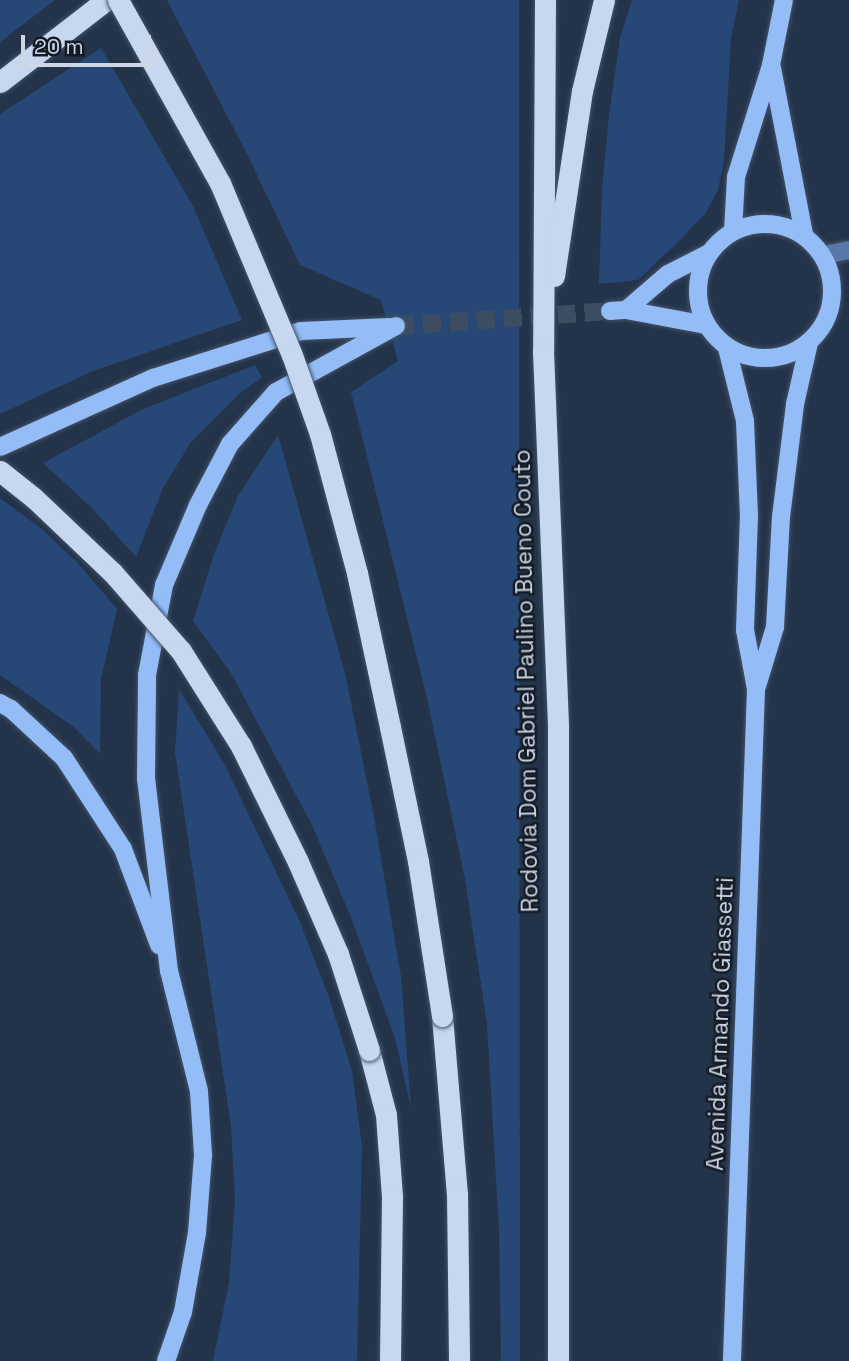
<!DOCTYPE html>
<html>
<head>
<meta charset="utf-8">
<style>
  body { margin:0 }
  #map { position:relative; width:849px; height:1361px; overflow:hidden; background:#23334a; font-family:"Space Grotesk",sans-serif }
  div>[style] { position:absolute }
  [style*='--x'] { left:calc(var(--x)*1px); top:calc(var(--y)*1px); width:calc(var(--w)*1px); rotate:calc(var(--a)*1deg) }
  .green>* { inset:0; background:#274876 }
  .major-tunnel>* { height:18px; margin-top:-9px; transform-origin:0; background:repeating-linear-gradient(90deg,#3c4c61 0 18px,transparent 0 27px) }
  .roads { filter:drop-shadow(0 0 2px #425166) drop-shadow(0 0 2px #425166) }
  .minor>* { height:18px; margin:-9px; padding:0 9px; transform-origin:9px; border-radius:9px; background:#5778a9 }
  .major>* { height:18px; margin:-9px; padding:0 9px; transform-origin:9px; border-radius:9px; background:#94bdf8 }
  .major>.ring { margin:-9px; padding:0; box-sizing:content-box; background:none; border:18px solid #94bdf8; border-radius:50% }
  .highway>* { height:21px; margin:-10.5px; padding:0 10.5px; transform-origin:10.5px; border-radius:10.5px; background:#c6d7ef }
  .bridges { filter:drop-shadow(0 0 2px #425166) drop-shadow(0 0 2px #425166) }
  .highway-bridge>* { height:21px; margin:-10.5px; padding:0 10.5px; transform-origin:10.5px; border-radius:10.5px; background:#c6d7ef }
  span { translate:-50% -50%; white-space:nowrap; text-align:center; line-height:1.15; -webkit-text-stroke:5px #141b25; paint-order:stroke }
  .street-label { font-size:23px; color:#cdd7e6 }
  .scale { position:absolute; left:21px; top:35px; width:130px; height:32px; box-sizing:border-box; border:4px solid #cdd7e6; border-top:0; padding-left:9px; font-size:21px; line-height:24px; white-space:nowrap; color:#cdd7e6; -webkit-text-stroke:5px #141b25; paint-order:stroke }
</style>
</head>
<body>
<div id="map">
  <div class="green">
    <i style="clip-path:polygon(0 0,55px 0,0 42px)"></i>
    <i style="clip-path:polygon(167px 0,519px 0,520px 1361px,501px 1361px,499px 1230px,487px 1024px,465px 879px,427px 698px,351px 392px,398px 361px,381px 300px,300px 265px,247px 154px)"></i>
    <i style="clip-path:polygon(632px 0,739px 0,731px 38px,724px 161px,718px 190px,705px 214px,676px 244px,638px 280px,599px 284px,602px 189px,609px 115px,620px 38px)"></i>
    <i style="clip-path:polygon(101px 48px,193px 206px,242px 320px,93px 371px,0 414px,0 114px)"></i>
    <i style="clip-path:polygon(255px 365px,262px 377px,239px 394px,191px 442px,163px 488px,136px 557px,92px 508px,43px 463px,141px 410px)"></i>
    <i style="clip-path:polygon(278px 435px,345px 673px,374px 817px,401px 977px,411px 1108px,395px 1038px,352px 920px,312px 825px,231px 673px,193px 621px,214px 554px,238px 496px)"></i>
    <i style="clip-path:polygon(0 498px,42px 529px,78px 563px,117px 609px,101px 679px,100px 754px,75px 728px,0 675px)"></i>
    <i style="clip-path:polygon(179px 689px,225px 765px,300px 922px,329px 997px,352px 1071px,362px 1146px,357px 1361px,213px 1361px,229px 1283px,235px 1200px,231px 1126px,175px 752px)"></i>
  </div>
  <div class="major-tunnel">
    <i style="--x:396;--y:326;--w:215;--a:-4"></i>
  </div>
  <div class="roads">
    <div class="minor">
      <i style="--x:824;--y:255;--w:25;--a:-11"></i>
    </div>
    <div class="major">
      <i style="--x:772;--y:68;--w:169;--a:79.1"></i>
      <i class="ring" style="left:698px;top:224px;width:116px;height:116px"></i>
      <i style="--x:733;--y:231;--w:54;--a:-86.8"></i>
      <i style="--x:736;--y:177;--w:117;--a:-72.6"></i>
      <i style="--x:771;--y:65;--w:66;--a:-78.7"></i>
      <i style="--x:626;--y:310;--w:55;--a:-40.6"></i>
      <i style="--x:668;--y:274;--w:44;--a:-27.1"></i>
      <i style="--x:610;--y:311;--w:16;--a:-4"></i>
      <i style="--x:626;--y:310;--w:81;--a:10.6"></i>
      <i style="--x:727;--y:348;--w:75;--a:76.1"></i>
      <i style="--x:745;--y:421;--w:94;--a:87.6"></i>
      <i style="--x:749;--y:515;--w:115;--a:92"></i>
      <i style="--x:745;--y:630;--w:60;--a:79.4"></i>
      <i style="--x:756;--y:689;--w:672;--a:92.05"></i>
      <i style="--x:0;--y:447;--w:168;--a:-24.3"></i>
      <i style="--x:153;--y:378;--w:155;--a:-17.6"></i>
      <i style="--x:301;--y:331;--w:88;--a:-2.6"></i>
      <i style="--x:757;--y:686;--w:62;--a:-73"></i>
      <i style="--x:775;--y:627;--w:110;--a:-86.9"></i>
      <i style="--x:781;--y:517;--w:114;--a:-82.9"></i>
      <i style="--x:795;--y:404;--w:63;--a:-77.1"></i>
      <i style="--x:0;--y:703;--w:13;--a:29"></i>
      <i style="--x:11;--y:709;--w:72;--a:42.8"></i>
      <i style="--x:64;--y:758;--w:108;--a:57"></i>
      <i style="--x:123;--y:849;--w:103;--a:69.4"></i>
      <i style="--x:166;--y:1361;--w:52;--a:-70.9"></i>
      <i style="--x:183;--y:1312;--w:80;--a:-80"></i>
      <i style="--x:197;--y:1233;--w:78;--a:-85.6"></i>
      <i style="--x:203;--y:1155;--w:64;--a:-93.6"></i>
      <i style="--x:199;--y:1091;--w:124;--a:-104"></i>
      <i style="--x:169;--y:971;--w:193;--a:-96.8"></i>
      <i style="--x:146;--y:779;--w:104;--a:-89.4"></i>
      <i style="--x:147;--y:675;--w:92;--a:-79.3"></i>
      <i style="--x:164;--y:585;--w:87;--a:-67"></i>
      <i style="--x:198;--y:505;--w:69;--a:-62.3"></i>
      <i style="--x:230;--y:444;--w:69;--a:-48.5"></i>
      <i style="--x:276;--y:392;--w:137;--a:-28.8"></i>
    </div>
    <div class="highway">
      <i style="--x:545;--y:0;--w:351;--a:90.3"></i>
      <i style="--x:543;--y:351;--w:375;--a:87.7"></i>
      <i style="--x:558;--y:726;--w:635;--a:90"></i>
      <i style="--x:0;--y:82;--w:134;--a:-37.7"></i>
      <i style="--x:554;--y:276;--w:187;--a:-81.4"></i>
      <i style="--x:582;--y:91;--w:94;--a:-76.4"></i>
      <i style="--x:442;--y:1016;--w:178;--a:85.2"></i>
      <i style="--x:457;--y:1193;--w:168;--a:89.3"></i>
      <i style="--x:369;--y:1050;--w:67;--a:75.3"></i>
      <i style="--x:386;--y:1115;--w:81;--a:85.8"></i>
      <i style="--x:392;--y:1196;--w:165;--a:90.7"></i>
    </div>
  </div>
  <div class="bridges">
    <div class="highway-bridge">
      <i style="--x:118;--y:0;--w:210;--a:60.9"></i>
      <i style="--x:220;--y:183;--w:186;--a:67.3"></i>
      <i style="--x:292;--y:355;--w:84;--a:70.5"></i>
      <i style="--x:320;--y:434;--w:144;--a:75.1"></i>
      <i style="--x:357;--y:573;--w:157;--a:77.9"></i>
      <i style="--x:390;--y:727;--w:137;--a:78.2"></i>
      <i style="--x:418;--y:861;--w:157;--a:81.2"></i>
      <i style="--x:0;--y:471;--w:43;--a:38.5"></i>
      <i style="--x:34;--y:498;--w:109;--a:43.5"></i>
      <i style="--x:113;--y:573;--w:103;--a:48.9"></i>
      <i style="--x:181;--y:651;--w:112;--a:57.7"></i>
      <i style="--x:241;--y:746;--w:129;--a:63.8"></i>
      <i style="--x:298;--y:862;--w:100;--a:66.5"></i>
      <i style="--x:338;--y:954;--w:101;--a:72.1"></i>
    </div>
  </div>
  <div class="street-label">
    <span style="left:526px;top:681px;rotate:-91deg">Rodovia Dom Gabriel Paulino Bueno Couto</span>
    <span style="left:720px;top:1024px;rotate:-88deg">Avenida Armando Giassetti</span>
  </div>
  <div class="scale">20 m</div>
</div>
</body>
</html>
